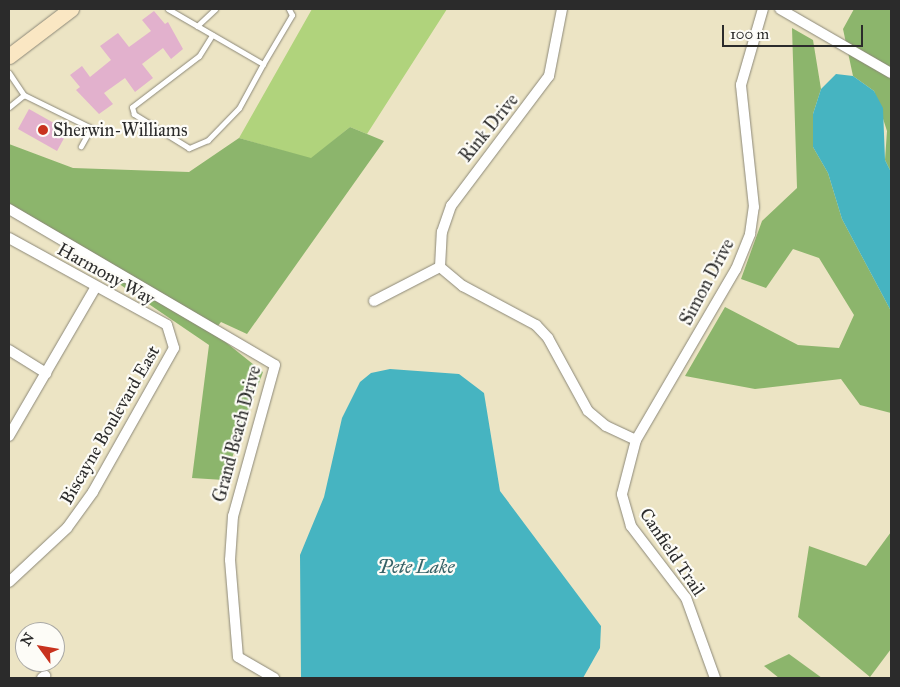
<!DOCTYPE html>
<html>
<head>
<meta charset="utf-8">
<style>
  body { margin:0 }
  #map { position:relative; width:900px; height:687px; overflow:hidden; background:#ece4c4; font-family:"IM FELL Great Primer",serif }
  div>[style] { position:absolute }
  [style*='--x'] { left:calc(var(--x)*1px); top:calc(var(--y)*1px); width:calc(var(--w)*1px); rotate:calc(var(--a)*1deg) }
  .green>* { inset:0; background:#b0d37c }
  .forest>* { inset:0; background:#8cb56c }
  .water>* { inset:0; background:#46b4c1 }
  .building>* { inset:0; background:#e2b1cd }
  .roads { filter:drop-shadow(0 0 1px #8c8878) drop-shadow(0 0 1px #8c8878) }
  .lane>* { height:5px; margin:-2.5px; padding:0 2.5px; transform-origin:2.5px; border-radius:2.5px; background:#fff }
  .street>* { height:10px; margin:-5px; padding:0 5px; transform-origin:5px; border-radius:5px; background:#fff }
  .secondary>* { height:15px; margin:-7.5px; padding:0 7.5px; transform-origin:7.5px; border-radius:7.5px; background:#fae7c3 }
  .dots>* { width:14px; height:14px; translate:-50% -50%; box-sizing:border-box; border:2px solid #fdfcf7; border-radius:50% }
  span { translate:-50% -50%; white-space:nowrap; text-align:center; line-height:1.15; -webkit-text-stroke:4.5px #fdfcf7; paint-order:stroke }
  .street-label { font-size:18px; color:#2b2b2b }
  .poi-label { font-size:18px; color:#2b2b2b }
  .left { translate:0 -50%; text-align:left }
  .water-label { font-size:19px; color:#366267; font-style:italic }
  .frame { position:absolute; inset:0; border:10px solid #2b2b2b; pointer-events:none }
  .north { position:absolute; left:15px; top:622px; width:50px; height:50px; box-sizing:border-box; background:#fdfcf7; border:1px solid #a9a8a5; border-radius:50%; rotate:302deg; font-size:14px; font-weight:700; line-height:20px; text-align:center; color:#2b2b2b }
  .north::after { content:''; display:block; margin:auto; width:18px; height:22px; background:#c8321e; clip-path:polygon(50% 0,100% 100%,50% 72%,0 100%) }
  .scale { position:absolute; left:722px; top:25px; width:141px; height:22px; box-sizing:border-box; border:2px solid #2b2b2b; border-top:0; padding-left:6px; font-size:15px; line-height:18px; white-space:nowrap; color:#2b2b2b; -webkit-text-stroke:4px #fdfcf7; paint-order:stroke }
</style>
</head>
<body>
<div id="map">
  <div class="green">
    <i style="clip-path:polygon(312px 9px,447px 9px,367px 134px,350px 127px,311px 159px,239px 138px)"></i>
  </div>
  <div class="forest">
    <i style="clip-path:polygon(854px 9px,891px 9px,891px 172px,885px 160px,887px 131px,874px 91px,853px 76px,843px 29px)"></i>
    <i style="clip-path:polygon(792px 28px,813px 40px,821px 89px,813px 114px,813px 147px,828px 173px,842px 219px,891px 311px,891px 413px,860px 405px,841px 379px,755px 389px,685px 376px,725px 307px,798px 345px,839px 348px,854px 315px,819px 258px,793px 249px,766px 288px,741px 279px,762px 221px,797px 188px)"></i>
    <i style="clip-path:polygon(350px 127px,384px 141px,247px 334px,221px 322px,213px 332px,263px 372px,224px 480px,192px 478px,209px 345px,9px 209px,9px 144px,73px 168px,189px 172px,239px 138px,311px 158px)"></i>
    <i style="clip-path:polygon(891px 532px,891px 649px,870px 677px,798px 617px,809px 546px,866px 566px)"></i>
    <i style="clip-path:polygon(789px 654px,822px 678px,779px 678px,764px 666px)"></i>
  </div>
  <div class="water">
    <i style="clip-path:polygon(836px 74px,853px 76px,874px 91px,883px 108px,885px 160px,891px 172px,891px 311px,842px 219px,828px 173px,813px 147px,813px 114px,821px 89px)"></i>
    <i style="clip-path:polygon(390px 369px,459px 374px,484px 393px,500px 491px,601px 626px,600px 648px,583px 678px,301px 678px,300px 555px,324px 497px,342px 418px,360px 382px,371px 373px)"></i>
  </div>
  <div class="building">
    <i style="clip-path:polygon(154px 11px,165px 24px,168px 22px,183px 49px,171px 59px,163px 48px,142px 64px,153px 78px,135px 92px,125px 78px,104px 93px,113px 104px,99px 114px,76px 90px,80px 87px,70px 75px,82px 66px,90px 77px,111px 60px,100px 46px,118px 33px,129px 47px,151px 31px,142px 20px)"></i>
    <i style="clip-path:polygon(29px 109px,68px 131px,57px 151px,18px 129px)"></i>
  </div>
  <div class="roads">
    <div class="lane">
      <i style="--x:168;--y:9;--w:110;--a:30.1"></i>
      <i style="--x:263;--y:64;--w:50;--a:118.6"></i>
      <i style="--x:239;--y:108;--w:45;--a:134.1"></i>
      <i style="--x:208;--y:140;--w:21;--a:157"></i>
      <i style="--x:189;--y:148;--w:65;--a:-148.3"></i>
      <i style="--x:134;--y:114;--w:7;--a:-106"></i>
      <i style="--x:132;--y:107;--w:84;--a:-37.3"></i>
      <i style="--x:199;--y:56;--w:25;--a:-58"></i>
      <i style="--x:197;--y:26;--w:25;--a:-43"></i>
      <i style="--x:263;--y:64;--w:57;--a:-59.4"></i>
      <i style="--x:292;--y:15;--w:7;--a:-117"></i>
      <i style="--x:9;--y:73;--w:27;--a:56"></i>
      <i style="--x:24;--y:95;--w:75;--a:26.2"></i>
      <i style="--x:91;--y:128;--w:21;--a:119"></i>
      <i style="--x:9;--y:107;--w:19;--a:-39"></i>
    </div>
    <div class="street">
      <i style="--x:780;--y:9;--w:128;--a:30"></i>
      <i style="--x:9;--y:209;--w:308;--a:30.4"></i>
      <i style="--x:275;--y:365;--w:157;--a:105.5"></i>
      <i style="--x:233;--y:516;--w:44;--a:93.9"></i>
      <i style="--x:230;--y:560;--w:97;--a:85.3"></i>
      <i style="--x:238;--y:657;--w:42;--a:30.3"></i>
      <i style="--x:9;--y:238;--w:180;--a:28.8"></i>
      <i style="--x:167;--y:325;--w:24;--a:73"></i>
      <i style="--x:174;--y:348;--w:165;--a:119.4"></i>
      <i style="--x:93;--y:492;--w:44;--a:125.8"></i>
      <i style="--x:67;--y:528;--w:79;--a:137"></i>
      <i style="--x:440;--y:267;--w:35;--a:-87"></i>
      <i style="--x:442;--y:232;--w:28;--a:-71"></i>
      <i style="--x:451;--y:206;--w:163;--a:-53"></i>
      <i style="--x:549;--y:76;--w:68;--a:-79"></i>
      <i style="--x:440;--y:267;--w:30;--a:40"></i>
      <i style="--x:463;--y:286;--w:83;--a:28.1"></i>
      <i style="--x:536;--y:325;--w:18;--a:47"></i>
      <i style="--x:548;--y:338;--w:83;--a:61.3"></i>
      <i style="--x:588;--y:411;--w:23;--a:40"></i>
      <i style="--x:606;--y:426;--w:33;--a:25"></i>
      <i style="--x:374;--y:301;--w:74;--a:-27.3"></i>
      <i style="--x:9;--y:350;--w:44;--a:31.9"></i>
      <i style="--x:9;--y:436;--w:171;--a:-59.8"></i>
      <i style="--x:42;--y:678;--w:4;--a:-34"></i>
      <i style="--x:715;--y:678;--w:85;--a:-109.9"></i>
      <i style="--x:686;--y:598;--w:91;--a:-127.4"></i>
      <i style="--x:631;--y:526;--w:33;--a:-106"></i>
      <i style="--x:622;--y:494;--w:56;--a:-75.5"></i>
      <i style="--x:636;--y:440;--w:198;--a:-59.7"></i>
      <i style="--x:736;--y:269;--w:38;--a:-68"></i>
      <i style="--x:750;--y:234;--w:27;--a:-82"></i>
      <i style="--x:754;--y:207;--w:123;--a:-96.1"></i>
      <i style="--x:741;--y:85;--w:79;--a:-73.9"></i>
    </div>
    <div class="secondary">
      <i style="--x:9;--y:56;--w:78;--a:-37.2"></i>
    </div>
  </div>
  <div class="dots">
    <i style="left:43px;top:130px;background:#c8321e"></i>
  </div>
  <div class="street-label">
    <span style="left:489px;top:128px;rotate:-51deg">Rink Drive</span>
    <span style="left:106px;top:274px;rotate:29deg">Harmony Way</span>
    <span style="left:707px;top:282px;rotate:-62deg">Simon Drive</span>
    <span style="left:110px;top:425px;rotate:-60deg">Biscayne Boulevard East</span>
    <span style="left:237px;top:434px;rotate:-75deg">Grand Beach Drive</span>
    <span style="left:672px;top:552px;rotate:56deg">Canfield Trail</span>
  </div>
  <div class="poi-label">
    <span class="left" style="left:53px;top:130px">Sherwin-Williams</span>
  </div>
  <div class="water-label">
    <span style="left:416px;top:567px">Pete Lake</span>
  </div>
  <div class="frame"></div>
  <div class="north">N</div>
  <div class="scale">100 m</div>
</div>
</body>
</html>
